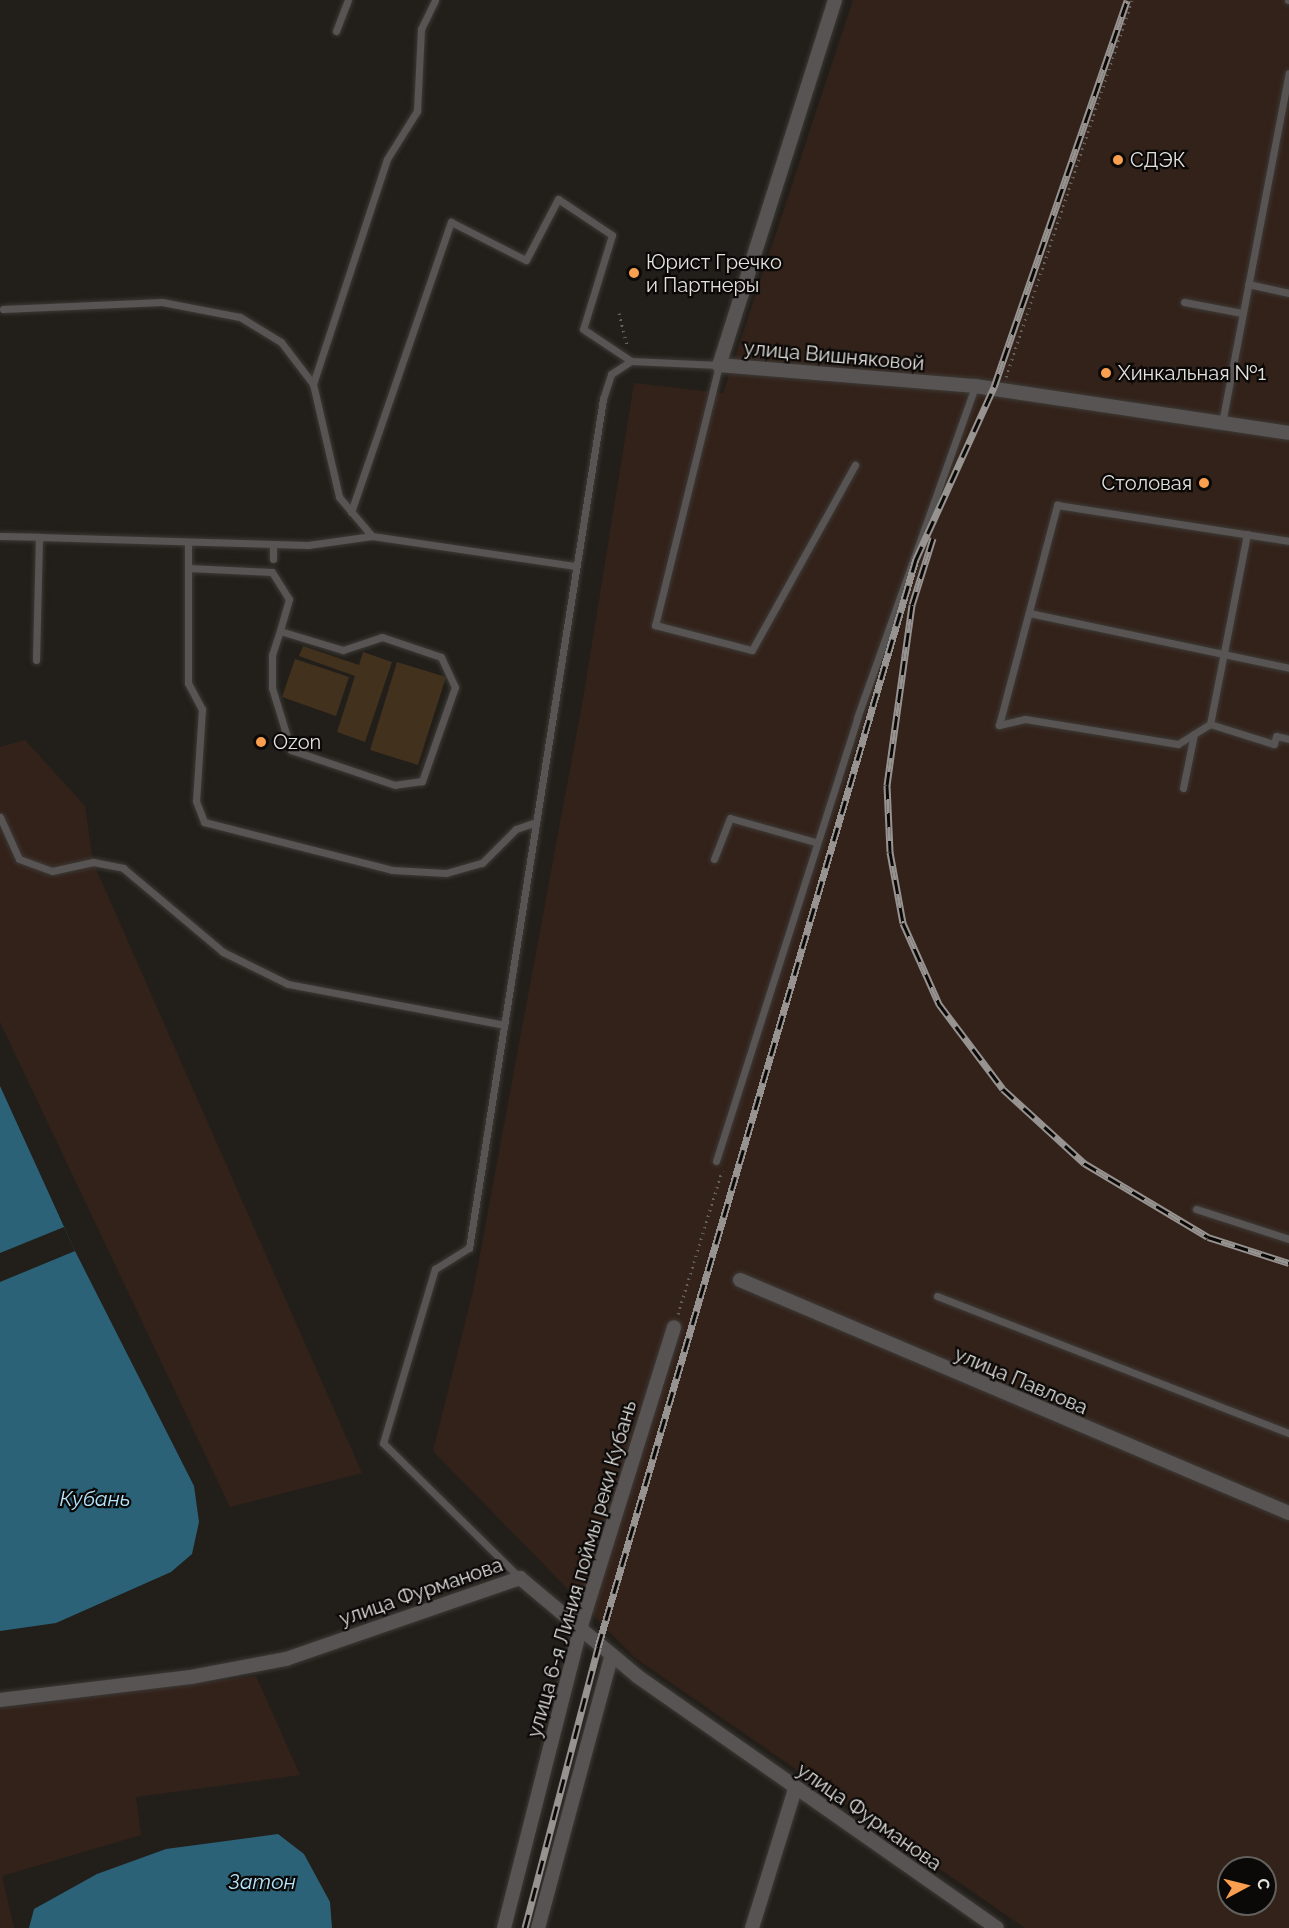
<!DOCTYPE html>
<html>
<head>
<meta charset="utf-8">
<style>
  body { margin:0 }
  #map { position:relative; width:1289px; height:1928px; overflow:hidden; background:#221f1a; font-family:Raleway,sans-serif }
  div>[style] { position:absolute }
  [style*='--x'] { left:calc(var(--x)*1px); top:calc(var(--y)*1px); width:calc(var(--w)*1px); rotate:calc(var(--a)*1deg) }
  .industrial>* { inset:0; background:#33221a }
  .green>* { inset:0; background:#42311d }
  .water>* { inset:0; background:#2b6278 }
  .pier>* { inset:0; background:#221f1a }
  .path>* { height:3px; margin-top:-1.5px; transform-origin:0; background:repeating-linear-gradient(90deg,#63615c 0 1.5px,transparent 0 6px) }
  .roads { filter:drop-shadow(0 0 2px #3d3a36) drop-shadow(0 0 2px #3d3a36) }
  .service>* { height:7px; margin:-3.5px; padding:0 3.5px; transform-origin:3.5px; border-radius:3.5px; background:#585454 }
  .minor>* { height:14px; margin:-7px; padding:0 7px; transform-origin:7px; border-radius:7px; background:#585454 }
  .rail>* { height:7px; margin-top:-3.5px; transform-origin:0; background:repeating-linear-gradient(90deg,#0b0907 0 14px,#969390 0 28px); box-sizing:border-box; border-block:2px solid #969390 }
  .dots>* { width:16px; height:16px; translate:-50% -50%; box-sizing:border-box; border:3px solid #0b0907; border-radius:50% }
  span { translate:-50% -50%; white-space:nowrap; text-align:center; line-height:1.15; -webkit-text-stroke:4.5px #0b0907; paint-order:stroke }
  .poi-label { font-size:20px; color:#e4e2df }
  .left { translate:0 -50%; text-align:left }
  .right { translate:-100% -50%; text-align:right }
  .street-label { font-size:20px; color:#e4e2df }
  .water-label { font-size:21px; color:#b6e6fd; font-style:italic }
  .north { position:absolute; left:1217px; top:1856px; width:60px; height:60px; box-sizing:border-box; background:#0b0907; border:2px solid #62605d; border-radius:50%; rotate:83deg; font-size:16px; font-weight:700; line-height:24px; text-align:center; color:#e4e2df }
  .north::after { content:''; display:block; margin:auto; width:21px; height:27px; background:#fa9f4f; clip-path:polygon(50% 0,100% 100%,50% 72%,0 100%) }
</style>
</head>
<body>
<div id="map">
  <div class="industrial">
    <i style="clip-path:polygon(evenodd,853px 0,1289px 0,1289px 1928px,1025px 1928px,635px 1658px,433px 1451px,474px 1287px,583px 699px,634px 383px,723px 393px,853px 0,1229px 1868px,1265px 1868px,1265px 1904px,1229px 1904px,1229px 1868px)"></i>
    <i style="clip-path:polygon(25px 740px,85px 806px,93px 862px,362px 1473px,230px 1507px,0 1022px,0 747px)"></i>
    <i style="clip-path:polygon(256px 1676px,300px 1775px,136px 1797px,141px 1835px,2px 1876px,14px 1928px,0 1928px,0 1708px)"></i>
  </div>
  <div class="green">
    <i style="clip-path:polygon(303px 646px,359px 665px,363px 652px,392px 662px,365px 742px,337px 732px,355px 676px,299px 656px)"></i>
    <i style="clip-path:polygon(295px 659px,349px 677px,336px 716px,282px 697px)"></i>
    <i style="clip-path:polygon(397px 662px,446px 677px,418px 765px,370px 750px)"></i>
  </div>
  <div class="water">
    <i style="clip-path:polygon(0 1086px,75px 1251px,194px 1486px,199px 1522px,192px 1554px,171px 1572px,56px 1623px,0 1631px)"></i>
    <i style="clip-path:polygon(278px 1834px,304px 1854px,330px 1902px,332px 1928px,29px 1928px,34px 1909px,97px 1874px,166px 1849px)"></i>
  </div>
  <div class="pier">
    <i style="clip-path:polygon(64px 1227px,75px 1251px,0 1282px,0 1253px)"></i>
  </div>
  <div class="path">
    <i style="--x:619;--y:313;--w:33;--a:76"></i>
    <i style="--x:1006;--y:377;--w:397;--a:-71.5"></i>
    <i style="--x:678;--y:1314;--w:150;--a:-72.9"></i>
  </div>
  <div class="roads">
    <div class="service">
      <i style="--x:1288;--y:0;--w:1;--a:0"></i>
      <i style="--x:336;--y:31;--w:33;--a:-69"></i>
      <i style="--x:1248;--y:284;--w:42;--a:12.4"></i>
      <i style="--x:1184;--y:302;--w:59;--a:10.7"></i>
      <i style="--x:3;--y:309;--w:159;--a:-2.5"></i>
      <i style="--x:162;--y:302;--w:79;--a:10.9"></i>
      <i style="--x:240;--y:317;--w:48;--a:31.4"></i>
      <i style="--x:281;--y:342;--w:53;--a:52.7"></i>
      <i style="--x:313;--y:384;--w:116;--a:77"></i>
      <i style="--x:339;--y:497;--w:51;--a:49.8"></i>
      <i style="--x:372;--y:536;--w:206;--a:8.4"></i>
      <i style="--x:313;--y:384;--w:237;--a:-71.8"></i>
      <i style="--x:387;--y:159;--w:57;--a:-58"></i>
      <i style="--x:417;--y:111;--w:82;--a:-87.2"></i>
      <i style="--x:421;--y:29;--w:32;--a:-64"></i>
      <i style="--x:1222;--y:423;--w:356;--a:-79.2"></i>
      <i style="--x:351;--y:512;--w:307;--a:-71"></i>
      <i style="--x:451;--y:222;--w:84;--a:26.9"></i>
      <i style="--x:526;--y:260;--w:69;--a:-62.3"></i>
      <i style="--x:558;--y:199;--w:65;--a:33.7"></i>
      <i style="--x:612;--y:235;--w:98;--a:107.1"></i>
      <i style="--x:583;--y:329;--w:58;--a:33.7"></i>
      <i style="--x:1247;--y:534;--w:194;--a:101"></i>
      <i style="--x:1210;--y:724;--w:67;--a:17.4"></i>
      <i style="--x:1274;--y:744;--w:8;--a:-76"></i>
      <i style="--x:1276;--y:736;--w:13;--a:13"></i>
      <i style="--x:0;--y:536;--w:39;--a:1"></i>
      <i style="--x:188;--y:542;--w:141;--a:90"></i>
      <i style="--x:188;--y:683;--w:30;--a:62"></i>
      <i style="--x:202;--y:709;--w:92;--a:93.7"></i>
      <i style="--x:196;--y:801;--w:22;--a:69"></i>
      <i style="--x:204;--y:822;--w:194;--a:14.3"></i>
      <i style="--x:392;--y:870;--w:54;--a:3.2"></i>
      <i style="--x:446;--y:873;--w:37;--a:-16"></i>
      <i style="--x:482;--y:863;--w:48;--a:-45"></i>
      <i style="--x:516;--y:829;--w:21;--a:-19"></i>
      <i style="--x:273;--y:544;--w:15;--a:90"></i>
      <i style="--x:188;--y:568;--w:84;--a:2.7"></i>
      <i style="--x:272;--y:572;--w:32;--a:58"></i>
      <i style="--x:289;--y:599;--w:33;--a:106"></i>
      <i style="--x:280;--y:631;--w:66;--a:16.8"></i>
      <i style="--x:343;--y:650;--w:41;--a:-18.4"></i>
      <i style="--x:382;--y:637;--w:62;--a:18.7"></i>
      <i style="--x:441;--y:657;--w:33;--a:65"></i>
      <i style="--x:455;--y:687;--w:100;--a:109.3"></i>
      <i style="--x:422;--y:781;--w:27;--a:172"></i>
      <i style="--x:395;--y:785;--w:110;--a:-161.4"></i>
      <i style="--x:291;--y:750;--w:65;--a:-107"></i>
      <i style="--x:272;--y:688;--w:33;--a:-90"></i>
      <i style="--x:272;--y:655;--w:25;--a:-72"></i>
      <i style="--x:1029;--y:613;--w:266;--a:11.9"></i>
      <i style="--x:36;--y:660;--w:123;--a:-88.6"></i>
      <i style="--x:39;--y:537;--w:269;--a:1.7"></i>
      <i style="--x:308;--y:545;--w:65;--a:-8"></i>
      <i style="--x:1210;--y:724;--w:38;--a:148"></i>
      <i style="--x:1178;--y:744;--w:155;--a:-170.7"></i>
      <i style="--x:1025;--y:719;--w:27;--a:167"></i>
      <i style="--x:999;--y:725;--w:228;--a:-75.2"></i>
      <i style="--x:1057;--y:505;--w:235;--a:8.8"></i>
      <i style="--x:1183;--y:788;--w:55;--a:-78.5"></i>
      <i style="--x:0;--y:817;--w:46;--a:65.7"></i>
      <i style="--x:19;--y:859;--w:35;--a:20"></i>
      <i style="--x:52;--y:871;--w:42;--a:-12.4"></i>
      <i style="--x:93;--y:862;--w:31;--a:11"></i>
      <i style="--x:123;--y:868;--w:131;--a:40"></i>
      <i style="--x:223;--y:952;--w:72;--a:26.2"></i>
      <i style="--x:288;--y:984;--w:220;--a:10.7"></i>
      <i style="--x:714;--y:859;--w:44;--a:-68.7"></i>
      <i style="--x:730;--y:818;--w:88;--a:15.8"></i>
      <i style="--x:716;--y:1161;--w:465;--a:-72.3"></i>
      <i style="--x:857;--y:718;--w:352;--a:-70.4"></i>
      <i style="--x:1196;--y:1209;--w:98;--a:17.9"></i>
      <i style="--x:937;--y:1296;--w:378;--a:21.3"></i>
      <i style="--x:520;--y:1578;--w:192;--a:-135.4"></i>
      <i style="--x:383;--y:1443;--w:182;--a:-73.4"></i>
      <i style="--x:435;--y:1269;--w:40;--a:-32"></i>
      <i style="--x:469;--y:1248;--w:860;--a:-81.03"></i>
      <i style="--x:603;--y:399;--w:26;--a:-72"></i>
      <i style="--x:611;--y:374;--w:24;--a:-33"></i>
      <i style="--x:631;--y:361;--w:88;--a:2.6"></i>
      <i style="--x:719;--y:365;--w:268;--a:103.8"></i>
      <i style="--x:655;--y:625;--w:100;--a:14.5"></i>
      <i style="--x:752;--y:650;--w:212;--a:-60.9"></i>
    </div>
    <div class="minor">
      <i style="--x:835;--y:0;--w:383;--a:107.6"></i>
      <i style="--x:719;--y:365;--w:257;--a:4.7"></i>
      <i style="--x:975;--y:386;--w:317;--a:8.5"></i>
      <i style="--x:740;--y:1280;--w:596;--a:23"></i>
      <i style="--x:0;--y:1700;--w:192;--a:-6.9"></i>
      <i style="--x:191;--y:1677;--w:97;--a:-10.7"></i>
      <i style="--x:286;--y:1659;--w:248;--a:-19.1"></i>
      <i style="--x:520;--y:1578;--w:153;--a:39.9"></i>
      <i style="--x:637;--y:1676;--w:439;--a:35"></i>
      <i style="--x:504;--y:1928;--w:309;--a:-75.7"></i>
      <i style="--x:580;--y:1629;--w:316;--a:-72.7"></i>
      <i style="--x:538;--y:1928;--w:281;--a:-74.9"></i>
      <i style="--x:752;--y:1928;--w:145;--a:-72.8"></i>
    </div>
  </div>
  <div class="rail">
    <i style="--x:933;--y:538;--w:70;--a:107.4"></i>
    <i style="--x:912;--y:605;--w:182;--a:97.9"></i>
    <i style="--x:887;--y:785;--w:67;--a:87.4"></i>
    <i style="--x:890;--y:852;--w:72;--a:79.6"></i>
    <i style="--x:903;--y:923;--w:89;--a:66"></i>
    <i style="--x:939;--y:1004;--w:106;--a:53"></i>
    <i style="--x:1003;--y:1089;--w:110;--a:42.4"></i>
    <i style="--x:1084;--y:1163;--w:144;--a:30.8"></i>
    <i style="--x:1208;--y:1237;--w:85;--a:17.8"></i>
    <i style="--x:525;--y:1928;--w:290;--a:-75.4"></i>
    <i style="--x:598;--y:1647;--w:1134;--a:-73.71"></i>
    <i style="--x:916;--y:559;--w:189;--a:-65.6"></i>
    <i style="--x:994;--y:387;--w:409;--a:-71"></i>
  </div>
  <div class="dots">
    <i style="left:1118px;top:160px;background:#fa9f4f"></i>
    <i style="left:634px;top:273px;background:#fa9f4f"></i>
    <i style="left:1106px;top:373px;background:#fa9f4f"></i>
    <i style="left:1204px;top:483px;background:#fa9f4f"></i>
    <i style="left:261px;top:742px;background:#fa9f4f"></i>
  </div>
  <div class="poi-label">
    <span class="left" style="left:1130px;top:160px">СДЭК</span>
    <span class="left" style="left:646px;top:274px">Юрист Гречко<br>и Партнеры</span>
    <span class="left" style="left:1118px;top:373px">Хинкальная №1</span>
    <span class="right" style="left:1192px;top:483px">Столовая</span>
    <span class="left" style="left:273px;top:742px">Ozon</span>
  </div>
  <div class="street-label">
    <span style="left:834px;top:356px;rotate:5deg">улица Вишняковой</span>
    <span style="left:1021px;top:1381px;rotate:23deg">улица Павлова</span>
    <span style="left:582px;top:1569px;rotate:-74deg">улица 6-я Линия поймы реки Кубань</span>
    <span style="left:421px;top:1592px;rotate:-19deg">улица Фурманова</span>
    <span style="left:869px;top:1817px;rotate:35deg">улица Фурманова</span>
  </div>
  <div class="water-label">
    <span style="left:95px;top:1499px">Кубань</span>
    <span style="left:262px;top:1882px">Затон</span>
  </div>
  <div class="north">С</div>
</div>
</body>
</html>
